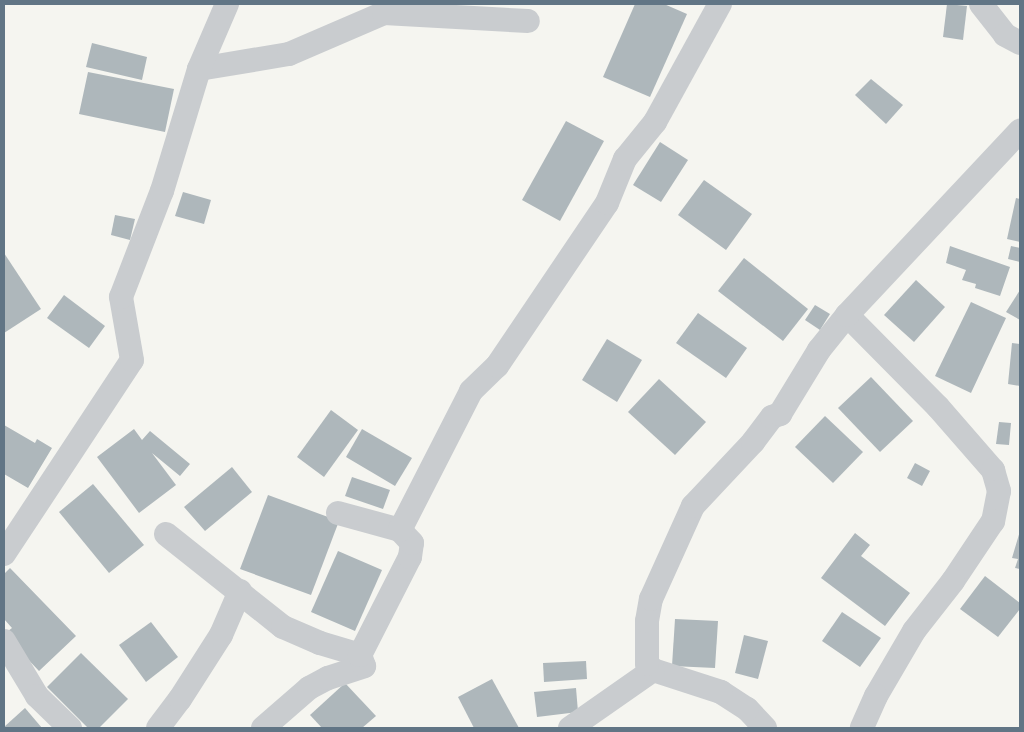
<!DOCTYPE html>
<html>
<head>
<meta charset="utf-8">
<style>
  body { margin:0 }
  #map { position:relative; width:1024px; height:732px; overflow:hidden; background:#f5f5f0; font-family:"Source Sans 3",sans-serif }
  div>[style] { position:absolute }
  [style*='--x'] { left:calc(var(--x)*1px); top:calc(var(--y)*1px); width:calc(var(--w)*1px); rotate:calc(var(--a)*1deg) }
  .building>* { inset:0; background:#aeb7bb }
  .minor>* { height:24px; margin:-12px; padding:0 12px; transform-origin:12px; border-radius:12px; background:#c9cccf }
  span { translate:-50% -50%; white-space:nowrap; text-align:center; line-height:1.15; -webkit-text-stroke:5px #fff; paint-order:stroke }
  .frame { position:absolute; inset:0; border:5px solid #617585; pointer-events:none }
</style>
</head>
<body>
<div id="map">
  <div class="building">
    <i style="clip-path:polygon(635px 4px,664px 4px,687px 14px,650px 97px,603px 77px)"></i>
    <i style="clip-path:polygon(947px 4px,967px 6px,963px 40px,943px 37px)"></i>
    <i style="clip-path:polygon(92px 43px,147px 57px,142px 80px,86px 67px)"></i>
    <i style="clip-path:polygon(88px 72px,174px 89px,165px 132px,79px 114px)"></i>
    <i style="clip-path:polygon(871px 79px,903px 105px,886px 124px,855px 95px)"></i>
    <i style="clip-path:polygon(566px 121px,604px 141px,560px 221px,522px 200px)"></i>
    <i style="clip-path:polygon(660px 142px,688px 160px,661px 202px,633px 185px)"></i>
    <i style="clip-path:polygon(704px 180px,752px 214px,726px 250px,678px 215px)"></i>
    <i style="clip-path:polygon(183px 192px,211px 200px,204px 224px,175px 216px)"></i>
    <i style="clip-path:polygon(1016px 198px,1020px 199px,1020px 242px,1007px 239px)"></i>
    <i style="clip-path:polygon(115px 215px,135px 219px,130px 240px,111px 235px)"></i>
    <i style="clip-path:polygon(950px 246px,1010px 267px,1000px 296px,975px 288px,976px 284px,962px 280px,966px 270px,946px 263px)"></i>
    <i style="clip-path:polygon(1011px 246px,1020px 248px,1020px 262px,1008px 259px)"></i>
    <i style="clip-path:polygon(4px 253px,41px 309px,4px 333px)"></i>
    <i style="clip-path:polygon(744px 258px,808px 309px,783px 341px,718px 291px)"></i>
    <i style="clip-path:polygon(916px 280px,945px 307px,914px 342px,884px 315px)"></i>
    <i style="clip-path:polygon(1020px 290px,1020px 320px,1006px 312px)"></i>
    <i style="clip-path:polygon(64px 295px,105px 326px,89px 348px,47px 318px)"></i>
    <i style="clip-path:polygon(971px 302px,1006px 318px,971px 393px,935px 376px)"></i>
    <i style="clip-path:polygon(815px 305px,830px 314px,820px 330px,805px 320px)"></i>
    <i style="clip-path:polygon(698px 313px,747px 348px,726px 378px,676px 343px)"></i>
    <i style="clip-path:polygon(607px 339px,642px 360px,617px 402px,582px 380px)"></i>
    <i style="clip-path:polygon(1012px 343px,1020px 344px,1020px 386px,1008px 384px)"></i>
    <i style="clip-path:polygon(871px 377px,913px 421px,880px 452px,838px 408px)"></i>
    <i style="clip-path:polygon(659px 379px,706px 422px,675px 455px,628px 412px)"></i>
    <i style="clip-path:polygon(331px 410px,358px 430px,324px 477px,297px 457px)"></i>
    <i style="clip-path:polygon(825px 416px,863px 452px,833px 483px,795px 447px)"></i>
    <i style="clip-path:polygon(999px 422px,1011px 423px,1009px 445px,996px 444px)"></i>
    <i style="clip-path:polygon(4px 425px,35px 443px,37px 439px,52px 448px,28px 488px,4px 474px)"></i>
    <i style="clip-path:polygon(134px 429px,142px 440px,150px 431px,190px 464px,180px 476px,152px 453px,176px 485px,139px 513px,97px 457px)"></i>
    <i style="clip-path:polygon(362px 429px,412px 458px,395px 486px,346px 457px)"></i>
    <i style="clip-path:polygon(915px 463px,930px 471px,922px 486px,907px 478px)"></i>
    <i style="clip-path:polygon(232px 467px,252px 492px,205px 531px,184px 507px)"></i>
    <i style="clip-path:polygon(352px 477px,390px 490px,383px 509px,345px 496px)"></i>
    <i style="clip-path:polygon(93px 484px,144px 545px,109px 573px,59px 512px)"></i>
    <i style="clip-path:polygon(268px 495px,339px 521px,311px 595px,240px 569px)"></i>
    <i style="clip-path:polygon(1020px 531px,1020px 569px,1015px 568px,1018px 559px,1012px 558px)"></i>
    <i style="clip-path:polygon(855px 533px,870px 545px,861px 556px,910px 593px,885px 626px,821px 578px)"></i>
    <i style="clip-path:polygon(338px 551px,382px 570px,355px 631px,311px 612px)"></i>
    <i style="clip-path:polygon(10px 568px,76px 636px,39px 671px,4px 634px,12px 628px,4px 619px,4px 574px)"></i>
    <i style="clip-path:polygon(985px 576px,1020px 603px,1020px 609px,998px 637px,960px 609px)"></i>
    <i style="clip-path:polygon(842px 612px,881px 638px,860px 667px,822px 641px)"></i>
    <i style="clip-path:polygon(675px 619px,718px 621px,715px 668px,672px 666px)"></i>
    <i style="clip-path:polygon(151px 622px,178px 657px,146px 682px,119px 645px)"></i>
    <i style="clip-path:polygon(744px 635px,768px 641px,758px 679px,735px 673px)"></i>
    <i style="clip-path:polygon(81px 653px,128px 699px,99px 728px,88px 728px,47px 687px)"></i>
    <i style="clip-path:polygon(586px 661px,587px 679px,544px 682px,543px 663px)"></i>
    <i style="clip-path:polygon(492px 679px,519px 728px,474px 728px,458px 697px)"></i>
    <i style="clip-path:polygon(345px 683px,376px 716px,362px 728px,322px 728px,310px 715px)"></i>
    <i style="clip-path:polygon(576px 688px,578px 712px,537px 717px,534px 692px)"></i>
    <i style="clip-path:polygon(25px 708px,42px 728px,4px 728px,4px 727px)"></i>
  </div>
  <div class="minor">
    <i style="--x:981;--y:4;--w:39;--a:52"></i>
    <i style="--x:1005;--y:35;--w:17;--a:28"></i>
    <i style="--x:199;--y:69;--w:91;--a:-9.5"></i>
    <i style="--x:289;--y:54;--w:103;--a:-23.3"></i>
    <i style="--x:384;--y:13;--w:144;--a:3.2"></i>
    <i style="--x:847;--y:315;--w:129;--a:45.3"></i>
    <i style="--x:938;--y:407;--w:84;--a:48.9"></i>
    <i style="--x:993;--y:470;--w:22;--a:74"></i>
    <i style="--x:999;--y:491;--w:31;--a:101"></i>
    <i style="--x:993;--y:521;--w:72;--a:123.7"></i>
    <i style="--x:953;--y:581;--w:63;--a:128"></i>
    <i style="--x:914;--y:631;--w:75;--a:120.3"></i>
    <i style="--x:876;--y:696;--w:35;--a:114"></i>
    <i style="--x:338;--y:513;--w:64;--a:15.3"></i>
    <i style="--x:166;--y:534;--w:149;--a:38.5"></i>
    <i style="--x:283;--y:627;--w:40;--a:23.4"></i>
    <i style="--x:320;--y:643;--w:42;--a:16.7"></i>
    <i style="--x:4;--y:554;--w:232;--a:-56.6"></i>
    <i style="--x:132;--y:360;--w:64;--a:-99.9"></i>
    <i style="--x:121;--y:297;--w:114;--a:-68.9"></i>
    <i style="--x:162;--y:191;--w:127;--a:-73.1"></i>
    <i style="--x:199;--y:69;--w:71;--a:-66.7"></i>
    <i style="--x:4;--y:641;--w:64;--a:59"></i>
    <i style="--x:37;--y:696;--w:46;--a:44.1"></i>
    <i style="--x:158;--y:728;--w:36;--a:-53"></i>
    <i style="--x:180;--y:699;--w:76;--a:-57.4"></i>
    <i style="--x:221;--y:635;--w:48;--a:-66.6"></i>
    <i style="--x:263;--y:728;--w:61;--a:-41"></i>
    <i style="--x:309;--y:688;--w:21;--a:-28"></i>
    <i style="--x:328;--y:678;--w:38;--a:-18"></i>
    <i style="--x:364;--y:666;--w:12;--a:-110"></i>
    <i style="--x:360;--y:655;--w:110;--a:-63"></i>
    <i style="--x:410;--y:557;--w:14;--a:-82"></i>
    <i style="--x:412;--y:543;--w:18;--a:-133"></i>
    <i style="--x:400;--y:530;--w:156;--a:-62.9"></i>
    <i style="--x:471;--y:391;--w:36;--a:-44"></i>
    <i style="--x:497;--y:366;--w:197;--a:-56"></i>
    <i style="--x:607;--y:203;--w:48;--a:-67.8"></i>
    <i style="--x:625;--y:159;--w:48;--a:-51"></i>
    <i style="--x:655;--y:122;--w:135;--a:-61.2"></i>
    <i style="--x:570;--y:728;--w:101;--a:-34.9"></i>
    <i style="--x:765;--y:728;--w:26;--a:-133"></i>
    <i style="--x:747;--y:709;--w:31;--a:-147"></i>
    <i style="--x:721;--y:692;--w:71;--a:-162.1"></i>
    <i style="--x:653;--y:670;--w:8;--a:-135"></i>
    <i style="--x:647;--y:664;--w:43;--a:-90"></i>
    <i style="--x:647;--y:621;--w:22;--a:-80"></i>
    <i style="--x:651;--y:599;--w:102;--a:-65.7"></i>
    <i style="--x:693;--y:506;--w:88;--a:-46.8"></i>
    <i style="--x:753;--y:442;--w:31;--a:-53"></i>
    <i style="--x:772;--y:417;--w:9;--a:-21"></i>
    <i style="--x:780;--y:414;--w:75;--a:-58.6"></i>
    <i style="--x:819;--y:350;--w:45;--a:-51.3"></i>
    <i style="--x:847;--y:315;--w:253;--a:-46.8"></i>
  </div>
  <div class="frame"></div>
</div>
</body>
</html>
